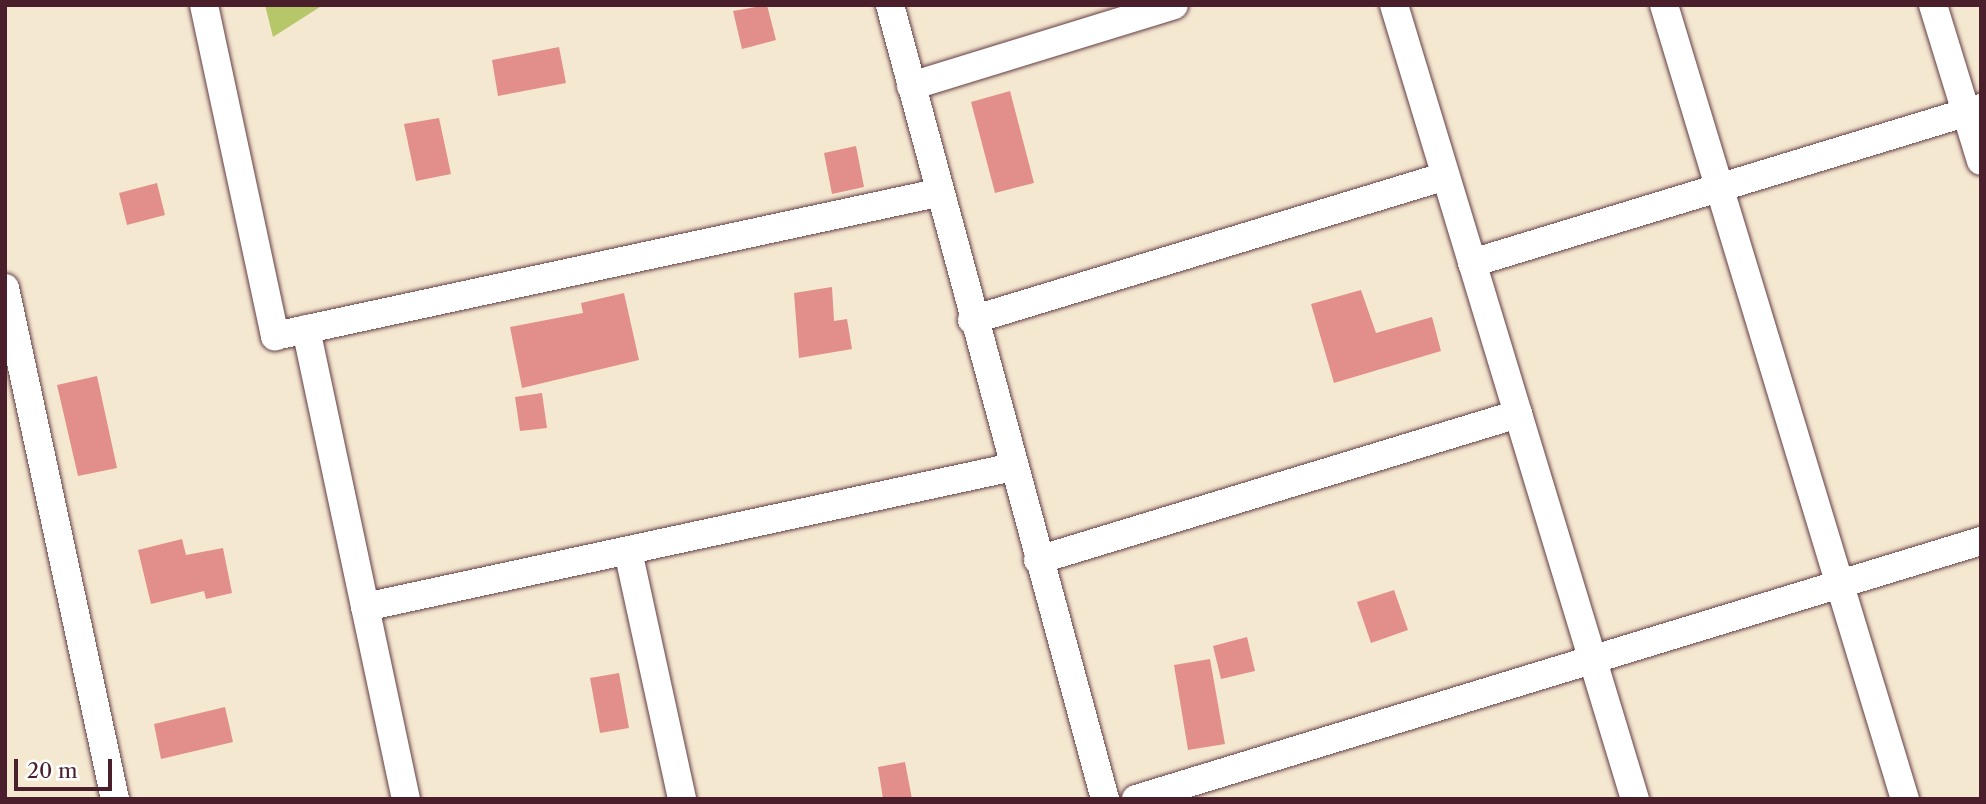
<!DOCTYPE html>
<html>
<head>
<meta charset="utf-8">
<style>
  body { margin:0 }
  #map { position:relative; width:1986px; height:804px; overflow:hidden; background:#f5e8d1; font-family:"Libre Caslon Text",serif }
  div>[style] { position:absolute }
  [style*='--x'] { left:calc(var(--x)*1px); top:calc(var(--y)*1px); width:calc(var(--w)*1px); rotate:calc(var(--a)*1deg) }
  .green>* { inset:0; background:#b6c76a }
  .building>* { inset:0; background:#e28f8c }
  .roads { filter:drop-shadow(0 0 2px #643d44) drop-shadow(0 0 2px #643d44) }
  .street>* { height:28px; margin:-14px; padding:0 14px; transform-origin:14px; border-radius:14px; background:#fff }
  span { translate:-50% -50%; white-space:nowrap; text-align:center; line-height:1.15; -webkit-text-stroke:6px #fff; paint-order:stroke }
  .frame { position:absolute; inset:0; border:7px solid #4a1f2b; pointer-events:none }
  .scale { position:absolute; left:14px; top:759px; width:98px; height:32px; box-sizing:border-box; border:4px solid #4a1f2b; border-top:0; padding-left:9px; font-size:21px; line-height:24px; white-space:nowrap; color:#4a1f2b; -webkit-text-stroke:5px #fff; paint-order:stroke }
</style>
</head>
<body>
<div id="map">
  <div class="green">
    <i style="clip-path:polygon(265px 5px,323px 5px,273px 37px)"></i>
  </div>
  <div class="building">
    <i style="clip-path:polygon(767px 5px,776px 40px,742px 49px,733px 11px)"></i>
    <i style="clip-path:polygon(559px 47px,566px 83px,498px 96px,492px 60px)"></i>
    <i style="clip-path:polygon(1010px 91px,1034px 183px,995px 193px,971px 102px)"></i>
    <i style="clip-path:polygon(439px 118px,451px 174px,416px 181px,404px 124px)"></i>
    <i style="clip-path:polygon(856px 146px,864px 187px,832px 194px,824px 153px)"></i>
    <i style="clip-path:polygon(157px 183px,165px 215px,127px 225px,119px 193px)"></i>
    <i style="clip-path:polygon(832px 287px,834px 321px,847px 319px,852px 349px,799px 358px,794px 293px)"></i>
    <i style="clip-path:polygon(1361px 290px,1376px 333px,1432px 317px,1441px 351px,1334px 383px,1311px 304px)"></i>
    <i style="clip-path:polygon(624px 293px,639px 360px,522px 388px,510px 327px,583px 313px,581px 303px)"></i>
    <i style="clip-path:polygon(97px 376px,117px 468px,78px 476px,57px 385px)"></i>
    <i style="clip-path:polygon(542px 393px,547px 428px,520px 431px,515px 397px)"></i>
    <i style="clip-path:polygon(182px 539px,186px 555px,223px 548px,232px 593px,206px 599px,204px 591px,151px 604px,138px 550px)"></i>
    <i style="clip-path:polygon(1394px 590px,1408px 630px,1371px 643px,1357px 602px)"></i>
    <i style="clip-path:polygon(1247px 637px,1255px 671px,1221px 679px,1213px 646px)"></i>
    <i style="clip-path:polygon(1210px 659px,1225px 744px,1188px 750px,1174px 665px)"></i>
    <i style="clip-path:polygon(619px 673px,629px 728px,600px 733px,590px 678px)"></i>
    <i style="clip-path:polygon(225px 707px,233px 742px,161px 759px,154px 724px)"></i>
    <i style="clip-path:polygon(905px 762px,912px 799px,883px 799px,878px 767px)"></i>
  </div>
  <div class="roads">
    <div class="street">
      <i style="--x:204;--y:5;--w:339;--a:77.9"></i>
      <i style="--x:275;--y:336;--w:677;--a:-12.19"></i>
      <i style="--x:890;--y:5;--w:823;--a:74.85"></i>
      <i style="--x:1394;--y:5;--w:830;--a:73.12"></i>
      <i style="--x:1664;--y:5;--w:830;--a:73.12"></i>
      <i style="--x:1933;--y:5;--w:163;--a:72.9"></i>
      <i style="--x:911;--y:86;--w:275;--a:-17.1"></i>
      <i style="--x:1472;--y:263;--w:532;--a:-16.94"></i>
      <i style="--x:5;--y:288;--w:523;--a:77.85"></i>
      <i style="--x:972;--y:320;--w:495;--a:-16.9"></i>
      <i style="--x:306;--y:329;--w:481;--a:78"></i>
      <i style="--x:628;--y:551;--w:254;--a:77.7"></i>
      <i style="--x:1038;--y:560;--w:502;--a:-16.92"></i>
      <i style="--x:365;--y:607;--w:663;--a:-12.19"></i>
      <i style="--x:1136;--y:799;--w:884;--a:-16.98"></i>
    </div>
  </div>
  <div class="frame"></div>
  <div class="scale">20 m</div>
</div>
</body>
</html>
